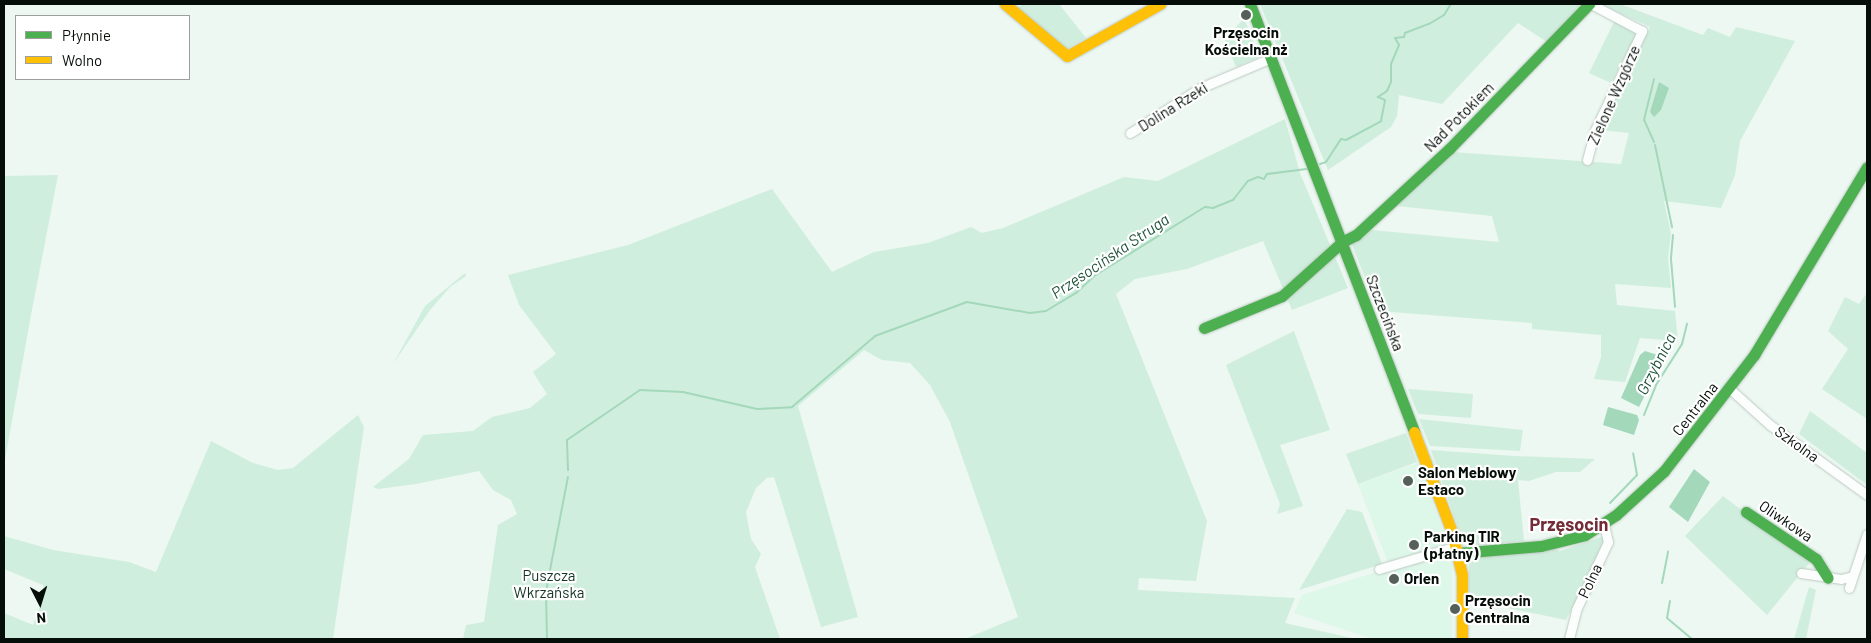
<!DOCTYPE html>
<html>
<head>
<meta charset="utf-8">
<style>
  body { margin:0 }
  #map { position:relative; width:1871px; height:643px; overflow:hidden; background:#ecf8f1; font-family:Barlow,sans-serif }
  div>[style] { position:absolute }
  [style*='--x'] { left:calc(var(--x)*1px); top:calc(var(--y)*1px); width:calc(var(--w)*1px); rotate:calc(var(--a)*1deg) }
  .built>* { inset:0; background:#ddf7e8 }
  .green>* { inset:0; background:#d0eedd }
  .water>* { inset:0; background:#a3d8bb }
  .stream>* { height:2px; margin:-1px; padding:0 1px; transform-origin:1px; border-radius:1px; background:#a3d8bb }
  .roads { filter:drop-shadow(0 0 1px #bec9c3) drop-shadow(0 0 1px #bec9c3) }
  .street>* { height:9px; margin:-4.5px; padding:0 4.5px; transform-origin:4.5px; border-radius:4.5px; background:#fcfefd }
  .fast>* { height:11px; margin:-5.5px; padding:0 5.5px; transform-origin:5.5px; border-radius:5.5px; background:#4caf50 }
  .slow>* { height:11px; margin:-5.5px; padding:0 5.5px; transform-origin:5.5px; border-radius:5.5px; background:#ffc107 }
  .dots>* { width:14px; height:14px; translate:-50% -50%; box-sizing:border-box; border:2px solid #fff; border-radius:50% }
  span { translate:-50% -50%; white-space:nowrap; text-align:center; line-height:1.15; -webkit-text-stroke:4.5px #fff; paint-order:stroke }
  .poi-label { font-size:15px; color:#050e09; font-weight:700 }
  .left { translate:0 -50%; text-align:left }
  .street-label { font-size:15px; color:#050e09 }
  .park-label { font-size:15px; color:#143425 }
  .water-label { font-size:16px; color:#1d5339; font-style:italic }
  .quarter-label { font-size:18px; color:#732c35; font-weight:700 }
  .frame { position:absolute; inset:0; border:5px solid #050e09; pointer-events:none }
  .legend { position:absolute; left:15px; top:15px; width:175px; height:65px; box-sizing:border-box; background:#fff; border:1px solid #9b9f9d; margin:0; padding:6px 9px; list-style:none; font-size:15px; color:#050e09 }
  .legend li { display:flex; align-items:center; gap:10px; height:25px }
  .legend b { width:25px; border:1px solid #9b9f9d }
  .north { position:absolute; left:15px; top:578px; width:50px; height:50px; -webkit-text-stroke:4px #fff; paint-order:stroke; rotate:175deg; font-size:14px; font-weight:700; line-height:20px; text-align:center; color:#050e09 }
  .north::after { content:''; display:block; margin:auto; width:18px; height:22px; background:#050e09; clip-path:polygon(50% 0,100% 100%,50% 72%,0 100%) }
</style>
</head>
<body>
<div id="map">
  <div class="built">
    <i style="clip-path:polygon(1418px 463px,1452px 555px,1452px 639px,1373px 639px,1294px 613px,1302px 595px,1390px 568px,1358px 484px)"></i>
  </div>
  <div class="green">
    <i style="clip-path:polygon(1024px 4px,1059px 4px,1086px 38px,1065px 50px,1016px 8px)"></i>
    <i style="clip-path:polygon(1260px 4px,1581px 4px,1547px 42px,1518px 23px,1442px 104px,1399px 95px,1397px 116px,1391px 127px,1328px 170px)"></i>
    <i style="clip-path:polygon(1600px 4px,1620px 4px,1703px 35px,1708px 28px,1730px 37px,1736px 27px,1795px 41px,1740px 141px,1735px 175px,1721px 208px,1664px 201px,1671px 233px,1668px 258px,1671px 288px,1615px 284px,1617px 305px,1675px 311px,1678px 341px,1640px 338px,1625px 382px,1594px 379px,1601px 357px,1601px 335px,1532px 329px,1532px 323px,1378px 311px,1351px 242px,1372px 230px,1499px 242px,1492px 216px,1397px 206px,1452px 152px,1621px 164px,1629px 133px,1600px 130px,1650px 27px)"></i>
    <i style="clip-path:polygon(1244px 18px,1260px 57px,1236px 67px,1225px 40px)"></i>
    <i style="clip-path:polygon(1615px 20px,1634px 28px,1637px 34px,1611px 83px,1589px 73px)"></i>
    <i style="clip-path:polygon(1285px 119px,1300px 173px,1348px 288px,1292px 310px,1263px 241px,1187px 269px,1135px 279px,1116px 294px,1207px 521px,1196px 581px,1139px 578px,1138px 590px,1295px 598px,1285px 623px,1356px 639px,965px 639px,1018px 617px,950px 422px,930px 385px,910px 363px,882px 360px,864px 350px,798px 406px,858px 617px,821px 627px,774px 477px,767px 478px,756px 488px,746px 512px,751px 539px,761px 554px,755px 567px,780px 639px,463px 639px,466px 625px,484px 622px,498px 525px,517px 514px,511px 500px,493px 490px,479px 471px,416px 484px,378px 489px,373px 487px,409px 459px,423px 435px,473px 431px,492px 417px,530px 408px,547px 394px,533px 372px,556px 354px,519px 305px,508px 275px,628px 245px,772px 189px,832px 272px,874px 252px,928px 243px,971px 227px,982px 233px,1003px 228px,1124px 177px,1158px 181px)"></i>
    <i style="clip-path:polygon(58px 175px,31px 315px,4px 465px,4px 176px)"></i>
    <i style="clip-path:polygon(465px 273px,466px 276px,450px 287px,430px 310px,393px 364px,425px 306px)"></i>
    <i style="clip-path:polygon(1867px 293px,1867px 419px,1822px 389px,1848px 349px,1828px 331px,1845px 297px,1859px 304px)"></i>
    <i style="clip-path:polygon(1294px 331px,1330px 430px,1280px 445px,1303px 506px,1277px 514px,1280px 504px,1226px 365px)"></i>
    <i style="clip-path:polygon(1408px 389px,1473px 394px,1471px 418px,1418px 414px)"></i>
    <i style="clip-path:polygon(1810px 411px,1867px 453px,1867px 485px,1799px 434px)"></i>
    <i style="clip-path:polygon(358px 415px,364px 427px,333px 639px,4px 639px,4px 613px,33px 625px,45px 593px,43px 585px,4px 569px,4px 536px,53px 550px,129px 562px,156px 572px,211px 441px,253px 463px,278px 470px,293px 468px)"></i>
    <i style="clip-path:polygon(1419px 419px,1523px 430px,1520px 451px,1430px 446px)"></i>
    <i style="clip-path:polygon(1406px 433px,1417px 462px,1358px 484px,1346px 454px)"></i>
    <i style="clip-path:polygon(1431px 450px,1514px 456px,1595px 459px,1580px 472px,1556px 472px,1529px 481px,1518px 480px,1524px 541px,1472px 546px,1463px 542px)"></i>
    <i style="clip-path:polygon(1723px 496px,1810px 562px,1767px 615px,1685px 536px)"></i>
    <i style="clip-path:polygon(1347px 509px,1362px 512px,1382px 564px,1299px 590px)"></i>
    <i style="clip-path:polygon(1604px 536px,1602px 548px,1566px 620px,1469px 600px,1469px 562px,1473px 557px,1551px 548px,1560px 551px)"></i>
    <i style="clip-path:polygon(1809px 587px,1816px 590px,1806px 639px,1794px 639px)"></i>
  </div>
  <div class="water">
    <i style="clip-path:polygon(1659px 82px,1669px 88px,1661px 110px,1654px 117px,1650px 112px)"></i>
    <i style="clip-path:polygon(1645px 351px,1664px 357px,1639px 407px,1621px 398px,1640px 355px)"></i>
    <i style="clip-path:polygon(1608px 407px,1637px 415px,1639px 420px,1634px 435px,1603px 425px)"></i>
    <i style="clip-path:polygon(1694px 469px,1710px 482px,1688px 522px,1669px 507px)"></i>
  </div>
  <div class="stream">
    <i style="--x:1654;--y:142;--w:24;--a:-114"></i>
    <i style="--x:1644;--y:120;--w:42;--a:-76.3"></i>
    <i style="--x:1655;--y:145;--w:84;--a:78.3"></i>
    <i style="--x:1320;--y:164;--w:6;--a:-18"></i>
    <i style="--x:1326;--y:162;--w:27;--a:-57"></i>
    <i style="--x:1341;--y:139;--w:5;--a:11"></i>
    <i style="--x:1346;--y:140;--w:40;--a:-28"></i>
    <i style="--x:1381;--y:121;--w:21;--a:-79"></i>
    <i style="--x:1385;--y:100;--w:8;--a:-157"></i>
    <i style="--x:1378;--y:97;--w:11;--a:-34"></i>
    <i style="--x:1387;--y:91;--w:10;--a:-66"></i>
    <i style="--x:1391;--y:82;--w:18;--a:-90"></i>
    <i style="--x:1391;--y:64;--w:21;--a:-67"></i>
    <i style="--x:1399;--y:45;--w:8;--a:-120"></i>
    <i style="--x:1395;--y:38;--w:9;--a:-6"></i>
    <i style="--x:1404;--y:37;--w:4;--a:-76"></i>
    <i style="--x:1405;--y:33;--w:26;--a:-21"></i>
    <i style="--x:1429;--y:24;--w:17;--a:-31"></i>
    <i style="--x:1444;--y:15;--w:13;--a:-58"></i>
    <i style="--x:1673;--y:235;--w:24;--a:95"></i>
    <i style="--x:1671;--y:259;--w:48;--a:85.2"></i>
    <i style="--x:1644;--y:415;--w:32;--a:-68"></i>
    <i style="--x:1656;--y:385;--w:49;--a:-57.6"></i>
    <i style="--x:1682;--y:344;--w:21;--a:-76"></i>
    <i style="--x:568;--y:470;--w:30;--a:-92"></i>
    <i style="--x:567;--y:440;--w:88;--a:-34.4"></i>
    <i style="--x:640;--y:390;--w:43;--a:2.7"></i>
    <i style="--x:683;--y:392;--w:76;--a:12.9"></i>
    <i style="--x:757;--y:409;--w:35;--a:-3"></i>
    <i style="--x:792;--y:407;--w:109;--a:-40.5"></i>
    <i style="--x:875;--y:336;--w:98;--a:-20.3"></i>
    <i style="--x:967;--y:302;--w:64;--a:9.9"></i>
    <i style="--x:1030;--y:313;--w:16;--a:-7"></i>
    <i style="--x:1046;--y:311;--w:35;--a:-31"></i>
    <i style="--x:1076;--y:293;--w:25;--a:-43"></i>
    <i style="--x:1094;--y:276;--w:131;--a:-31.9"></i>
    <i style="--x:1205;--y:207;--w:8;--a:7"></i>
    <i style="--x:1213;--y:208;--w:22;--a:-22"></i>
    <i style="--x:1233;--y:200;--w:24;--a:-52"></i>
    <i style="--x:1248;--y:181;--w:11;--a:-22"></i>
    <i style="--x:1258;--y:177;--w:6;--a:18"></i>
    <i style="--x:1264;--y:179;--w:6;--a:-59"></i>
    <i style="--x:1267;--y:174;--w:40;--a:-7.1"></i>
    <i style="--x:1610;--y:503;--w:39;--a:-46"></i>
    <i style="--x:1637;--y:475;--w:22;--a:-100"></i>
    <i style="--x:1662;--y:583;--w:32;--a:-79"></i>
    <i style="--x:1670;--y:601;--w:17;--a:100"></i>
    <i style="--x:1667;--y:618;--w:33;--a:40"></i>
    <i style="--x:547;--y:639;--w:48;--a:-91.2"></i>
    <i style="--x:546;--y:591;--w:116;--a:-79.1"></i>
  </div>
  <div class="roads">
    <div class="street">
      <i style="--x:1130;--y:133;--w:83;--a:-32.7"></i>
      <i style="--x:1200;--y:88;--w:77;--a:-22.9"></i>
      <i style="--x:1587;--y:160;--w:31;--a:-75"></i>
      <i style="--x:1595;--y:130;--w:110;--a:-64.6"></i>
      <i style="--x:1642;--y:31;--w:58;--a:-152.1"></i>
      <i style="--x:1730;--y:389;--w:54;--a:42"></i>
      <i style="--x:1770;--y:425;--w:120;--a:35.8"></i>
      <i style="--x:1379;--y:569;--w:81;--a:-16.4"></i>
      <i style="--x:1801;--y:573;--w:40;--a:8.5"></i>
      <i style="--x:1841;--y:579;--w:12;--a:-14"></i>
      <i style="--x:1849;--y:588;--w:57;--a:-71.6"></i>
      <i style="--x:1569;--y:639;--w:30;--a:-76"></i>
      <i style="--x:1576;--y:610;--w:75;--a:-64.8"></i>
      <i style="--x:1608;--y:542;--w:18;--a:-103"></i>
    </div>
    <div class="fast">
      <i style="--x:1250;--y:4;--w:458;--a:69"></i>
      <i style="--x:1204;--y:328;--w:84;--a:-22.3"></i>
      <i style="--x:1282;--y:296;--w:81;--a:-42"></i>
      <i style="--x:1342;--y:242;--w:16;--a:-27"></i>
      <i style="--x:1356;--y:235;--w:127;--a:-42.8"></i>
      <i style="--x:1449;--y:149;--w:202;--a:-46"></i>
      <i style="--x:1746;--y:512;--w:84;--a:33.9"></i>
      <i style="--x:1816;--y:559;--w:22;--a:58"></i>
      <i style="--x:1458;--y:553;--w:83;--a:-4.8"></i>
      <i style="--x:1541;--y:546;--w:45;--a:-14"></i>
      <i style="--x:1585;--y:535;--w:37;--a:-33"></i>
      <i style="--x:1616;--y:515;--w:65;--a:-42.5"></i>
      <i style="--x:1664;--y:471;--w:147;--a:-52.2"></i>
      <i style="--x:1754;--y:355;--w:219;--a:-59"></i>
    </div>
    <div class="slow">
      <i style="--x:1005;--y:4;--w:81;--a:40"></i>
      <i style="--x:1067;--y:56;--w:107;--a:-29.2"></i>
      <i style="--x:1414;--y:432;--w:107;--a:69.2"></i>
      <i style="--x:1452;--y:532;--w:44;--a:76.9"></i>
      <i style="--x:1462;--y:575;--w:64;--a:90"></i>
    </div>
  </div>
  <div class="dots">
    <i style="left:1246px;top:15px;background:#56605a"></i>
    <i style="left:1408px;top:481px;background:#56605a"></i>
    <i style="left:1414px;top:545px;background:#56605a"></i>
    <i style="left:1394px;top:579px;background:#56605a"></i>
    <i style="left:1455px;top:609px;background:#56605a"></i>
  </div>
  <div class="poi-label">
    <span style="left:1246px;top:41px">Przęsocin<br>Kościelna nż</span>
    <span class="left" style="left:1418px;top:481px">Salon Meblowy<br>Estaco</span>
    <span class="left" style="left:1424px;top:545px">Parking TIR<br>(płatny)</span>
    <span class="left" style="left:1404px;top:579px">Orlen</span>
    <span class="left" style="left:1465px;top:609px">Przęsocin<br>Centralna</span>
  </div>
  <div class="street-label">
    <span style="left:1614px;top:95px;rotate:-66deg">Zielone Wzgórze</span>
    <span style="left:1173px;top:107px;rotate:-32deg">Dolina Rzeki</span>
    <span style="left:1459px;top:117px;rotate:-45deg">Nad Potokiem</span>
    <span style="left:1385px;top:313px;rotate:69deg">Szczecińska</span>
    <span style="left:1695px;top:409px;rotate:-52deg">Centralna</span>
    <span style="left:1797px;top:444px;rotate:36deg">Szkolna</span>
    <span style="left:1786px;top:521px;rotate:34deg">Oliwkowa</span>
    <span style="left:1590px;top:581px;rotate:-65deg">Polna</span>
  </div>
  <div class="park-label">
    <span style="left:549px;top:584px">Puszcza<br>Wkrzańska</span>
  </div>
  <div class="water-label">
    <span style="left:1110px;top:256px;rotate:-34deg">Przęsocińska Struga</span>
    <span style="left:1656px;top:364px;rotate:-63deg">Grzybnica</span>
  </div>
  <div class="quarter-label">
    <span style="left:1569px;top:524px">Przęsocin</span>
  </div>
  <div class="frame"></div>
  <ul class="legend">
  <li><b style="height:6px;background:#4caf50"></b>Płynnie</li>
  <li><b style="height:6px;background:#ffc107"></b>Wolno</li>
  </ul>
  <div class="north">N</div>
</div>
</body>
</html>
